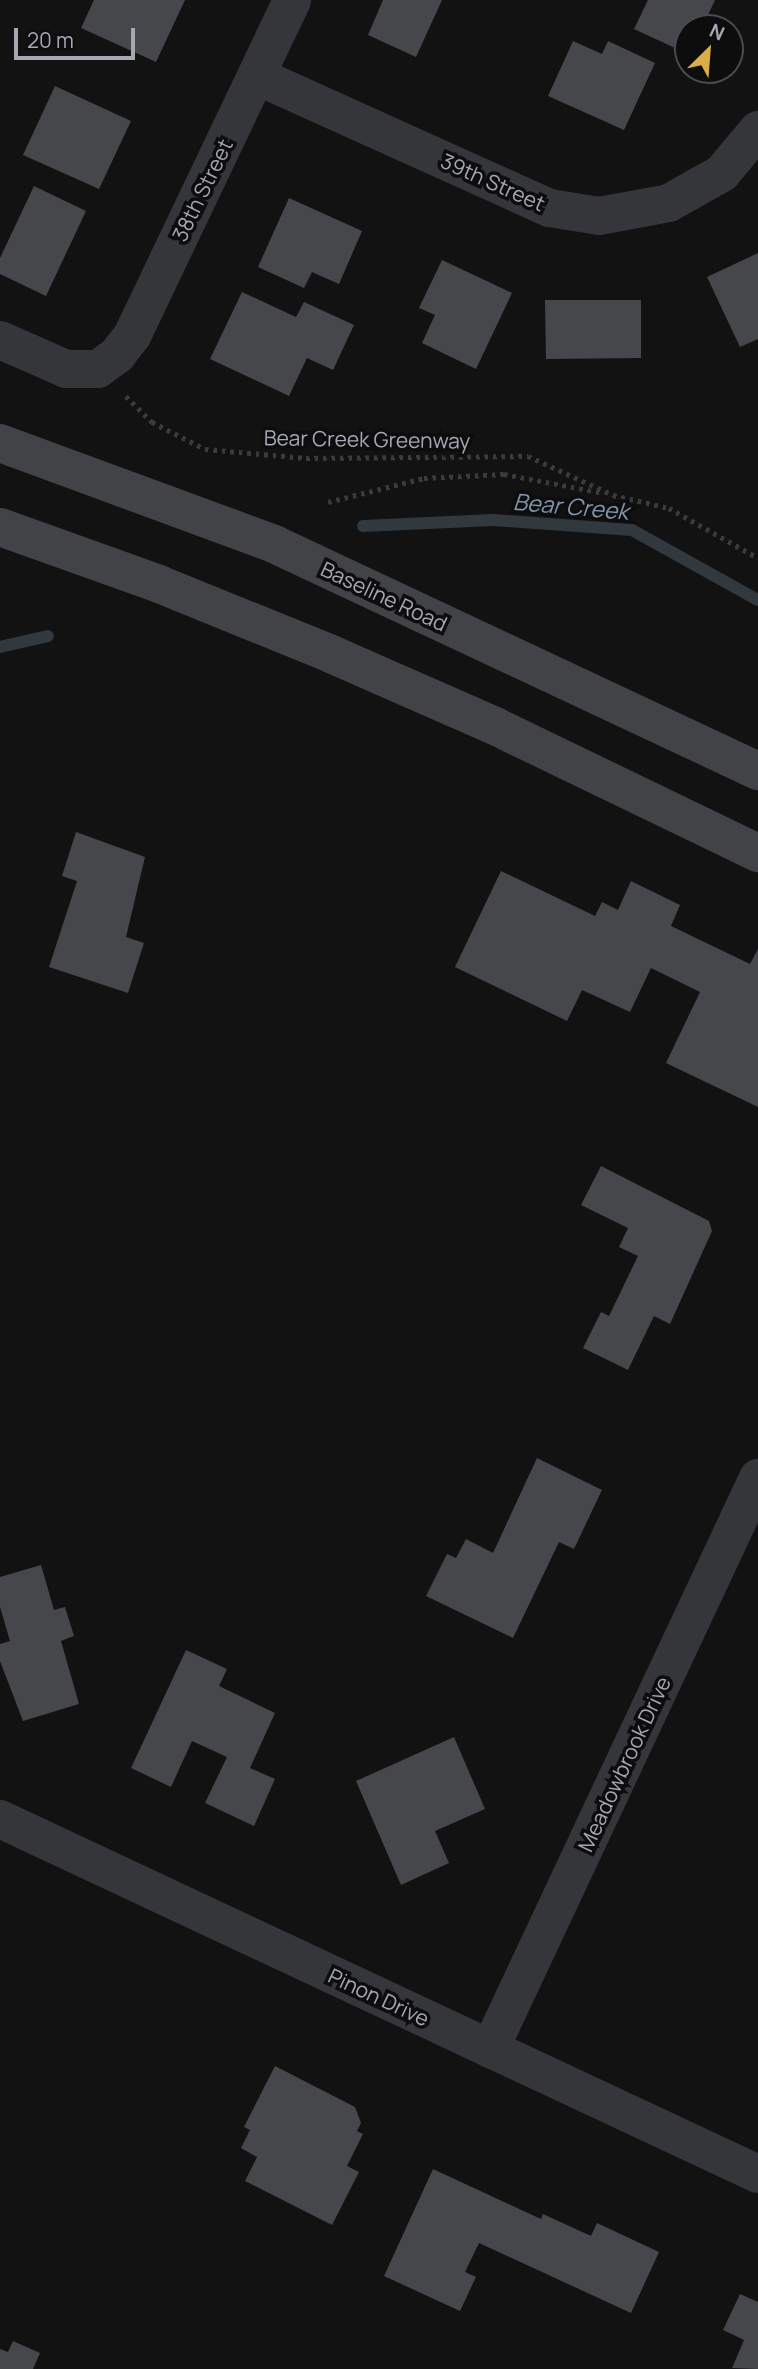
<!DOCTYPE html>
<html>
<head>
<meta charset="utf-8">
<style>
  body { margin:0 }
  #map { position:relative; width:758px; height:2369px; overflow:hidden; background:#121213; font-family:Manrope,sans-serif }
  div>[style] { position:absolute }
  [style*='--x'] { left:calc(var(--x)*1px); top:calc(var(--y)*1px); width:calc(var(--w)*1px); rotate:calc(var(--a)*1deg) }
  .stream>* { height:12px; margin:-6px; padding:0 6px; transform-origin:6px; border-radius:6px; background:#31383e }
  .building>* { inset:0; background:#46474b }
  .path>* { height:4.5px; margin-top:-2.25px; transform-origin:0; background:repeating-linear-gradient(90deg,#3a3b3f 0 3.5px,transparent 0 8.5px) }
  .minor>* { height:38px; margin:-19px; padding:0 19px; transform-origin:19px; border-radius:19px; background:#35363a }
  .secondary>* { height:38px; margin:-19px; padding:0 19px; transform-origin:19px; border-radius:19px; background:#424347 }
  span { translate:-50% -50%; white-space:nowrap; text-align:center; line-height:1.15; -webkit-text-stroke:7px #0d0d0e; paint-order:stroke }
  .street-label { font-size:21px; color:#a5a8b2 }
  .water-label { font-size:23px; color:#8094aa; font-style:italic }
  .north { position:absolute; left:674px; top:14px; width:70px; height:70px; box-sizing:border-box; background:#0d0d0e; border:2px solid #4a4b50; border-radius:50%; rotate:25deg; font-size:19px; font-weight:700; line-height:28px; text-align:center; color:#a5a8b2 }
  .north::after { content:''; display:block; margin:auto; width:24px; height:32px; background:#dbae42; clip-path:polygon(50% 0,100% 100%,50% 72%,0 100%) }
  .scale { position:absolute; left:14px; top:28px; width:121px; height:32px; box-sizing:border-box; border:4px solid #a5a8b2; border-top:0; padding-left:9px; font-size:21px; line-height:24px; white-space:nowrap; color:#a5a8b2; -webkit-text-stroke:5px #0d0d0e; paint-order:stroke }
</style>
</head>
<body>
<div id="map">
  <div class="stream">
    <i style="--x:363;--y:526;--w:130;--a:-2.6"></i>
    <i style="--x:493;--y:520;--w:139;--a:4.1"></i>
    <i style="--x:632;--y:530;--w:144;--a:29.1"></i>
    <i style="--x:0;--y:647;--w:49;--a:-12.9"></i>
  </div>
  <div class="building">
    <i style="clip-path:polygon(94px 0,185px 0,156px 62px,81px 28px)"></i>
    <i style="clip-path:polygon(383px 0,442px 0,416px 57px,368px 35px)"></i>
    <i style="clip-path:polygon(648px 0,715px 0,702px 28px,688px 28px,688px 54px,634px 29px)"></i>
    <i style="clip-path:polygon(573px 41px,602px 54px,608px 41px,655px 63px,624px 130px,548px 96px)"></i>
    <i style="clip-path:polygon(55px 86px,131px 121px,99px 189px,23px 155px)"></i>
    <i style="clip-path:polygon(34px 186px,86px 211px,46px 296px,0 274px,0 258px)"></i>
    <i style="clip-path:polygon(289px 198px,362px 231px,339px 284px,312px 272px,304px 288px,258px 267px)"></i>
    <i style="clip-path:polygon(758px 253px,758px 339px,740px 347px,707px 277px)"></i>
    <i style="clip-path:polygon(442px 260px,512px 293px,476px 369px,422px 343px,435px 315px,419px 308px)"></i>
    <i style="clip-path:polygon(242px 292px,296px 317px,304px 302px,354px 325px,333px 370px,307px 358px,289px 396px,210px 359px)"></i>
    <i style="clip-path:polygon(545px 300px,641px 300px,641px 358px,546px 359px)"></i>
    <i style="clip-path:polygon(76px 832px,145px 857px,126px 937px,144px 943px,128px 993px,49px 967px,77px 881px,62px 876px)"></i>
    <i style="clip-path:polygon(501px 871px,595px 916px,602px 902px,618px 910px,631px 881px,680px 905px,671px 926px,750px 964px,758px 949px,758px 1107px,666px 1063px,700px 992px,651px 968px,630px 1012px,582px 990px,567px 1021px,455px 967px)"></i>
    <i style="clip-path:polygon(601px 1166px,709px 1221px,712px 1231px,670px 1324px,654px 1316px,628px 1370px,583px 1348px,601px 1312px,609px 1316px,638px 1256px,619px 1247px,628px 1228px,581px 1205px)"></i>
    <i style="clip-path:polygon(537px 1458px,602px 1490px,574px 1549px,559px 1542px,513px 1638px,426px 1596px,447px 1554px,456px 1558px,466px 1539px,493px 1553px)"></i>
    <i style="clip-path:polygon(41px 1565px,54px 1610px,65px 1607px,74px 1636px,61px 1641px,79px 1704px,23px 1721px,0 1661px,0 1644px,10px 1641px,0 1607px,0 1577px)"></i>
    <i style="clip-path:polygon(186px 1650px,227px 1669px,219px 1686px,275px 1713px,250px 1768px,275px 1779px,254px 1826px,205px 1803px,227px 1757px,192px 1741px,171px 1787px,131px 1768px)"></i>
    <i style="clip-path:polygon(454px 1737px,485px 1809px,435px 1831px,449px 1863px,401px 1885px,356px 1781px)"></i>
    <i style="clip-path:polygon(275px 2066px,355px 2107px,361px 2123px,357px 2131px,363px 2134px,347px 2166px,359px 2172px,332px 2225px,245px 2181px,257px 2157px,241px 2148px,250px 2130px,244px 2127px)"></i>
    <i style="clip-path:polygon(433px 2169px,541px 2219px,543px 2214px,591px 2236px,597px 2223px,659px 2252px,631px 2313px,479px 2243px,465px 2272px,476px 2277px,460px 2311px,384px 2276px)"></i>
    <i style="clip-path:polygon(740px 2294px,758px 2302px,758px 2369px,732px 2368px,744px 2340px,723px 2330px)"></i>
    <i style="clip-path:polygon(13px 2341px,40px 2353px,33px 2369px,0 2369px,0 2349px,8px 2352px)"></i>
  </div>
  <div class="path">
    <i style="--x:126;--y:396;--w:37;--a:45"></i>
    <i style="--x:152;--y:422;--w:59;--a:27"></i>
    <i style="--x:205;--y:449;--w:101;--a:5.1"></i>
    <i style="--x:306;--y:458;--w:222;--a:-0.5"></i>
    <i style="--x:528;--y:456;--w:94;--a:24.6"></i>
    <i style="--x:613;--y:495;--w:57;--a:13.1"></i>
    <i style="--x:669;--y:508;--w:102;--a:29.3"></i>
    <i style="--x:328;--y:502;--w:99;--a:-14"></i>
    <i style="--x:424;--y:478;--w:80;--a:-2.9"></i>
    <i style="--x:504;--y:474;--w:102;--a:10.8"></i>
  </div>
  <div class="minor">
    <i style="--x:257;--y:76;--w:321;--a:24.3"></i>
    <i style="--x:550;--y:208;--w:50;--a:9.3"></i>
    <i style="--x:599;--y:216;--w:71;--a:-10.5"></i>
    <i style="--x:669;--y:203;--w:61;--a:-29.5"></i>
    <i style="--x:722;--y:173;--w:56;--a:-50.1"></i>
    <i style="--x:0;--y:340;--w:72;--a:23.7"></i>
    <i style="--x:66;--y:369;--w:32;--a:0"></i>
    <i style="--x:98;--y:369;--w:24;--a:-36"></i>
    <i style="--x:117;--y:355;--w:24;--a:-52"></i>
    <i style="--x:132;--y:336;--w:372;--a:-64.5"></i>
    <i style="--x:0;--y:1819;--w:837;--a:25.1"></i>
    <i style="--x:490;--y:2049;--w:631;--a:-64.86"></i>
  </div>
  <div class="secondary">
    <i style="--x:0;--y:443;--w:292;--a:20.2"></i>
    <i style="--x:274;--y:544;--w:535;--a:25.13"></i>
    <i style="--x:0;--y:527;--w:169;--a:19.7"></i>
    <i style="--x:159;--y:584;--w:186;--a:22.1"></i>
    <i style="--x:331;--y:654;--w:181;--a:23.7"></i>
    <i style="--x:497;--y:727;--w:290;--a:25.8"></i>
  </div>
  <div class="street-label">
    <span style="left:493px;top:182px;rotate:24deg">39th Street</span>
    <span style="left:202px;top:190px;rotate:-64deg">38th Street</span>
    <span style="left:367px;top:439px;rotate:1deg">Bear Creek Greenway</span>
    <span style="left:384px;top:596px;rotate:25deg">Baseline Road</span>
    <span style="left:624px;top:1764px;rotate:-65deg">Meadowbrook Drive</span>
    <span style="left:379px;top:1997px;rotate:25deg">Pinon Drive</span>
  </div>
  <div class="water-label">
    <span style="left:571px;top:506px;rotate:5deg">Bear Creek</span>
  </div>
  <div class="north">N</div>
  <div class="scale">20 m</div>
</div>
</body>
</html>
